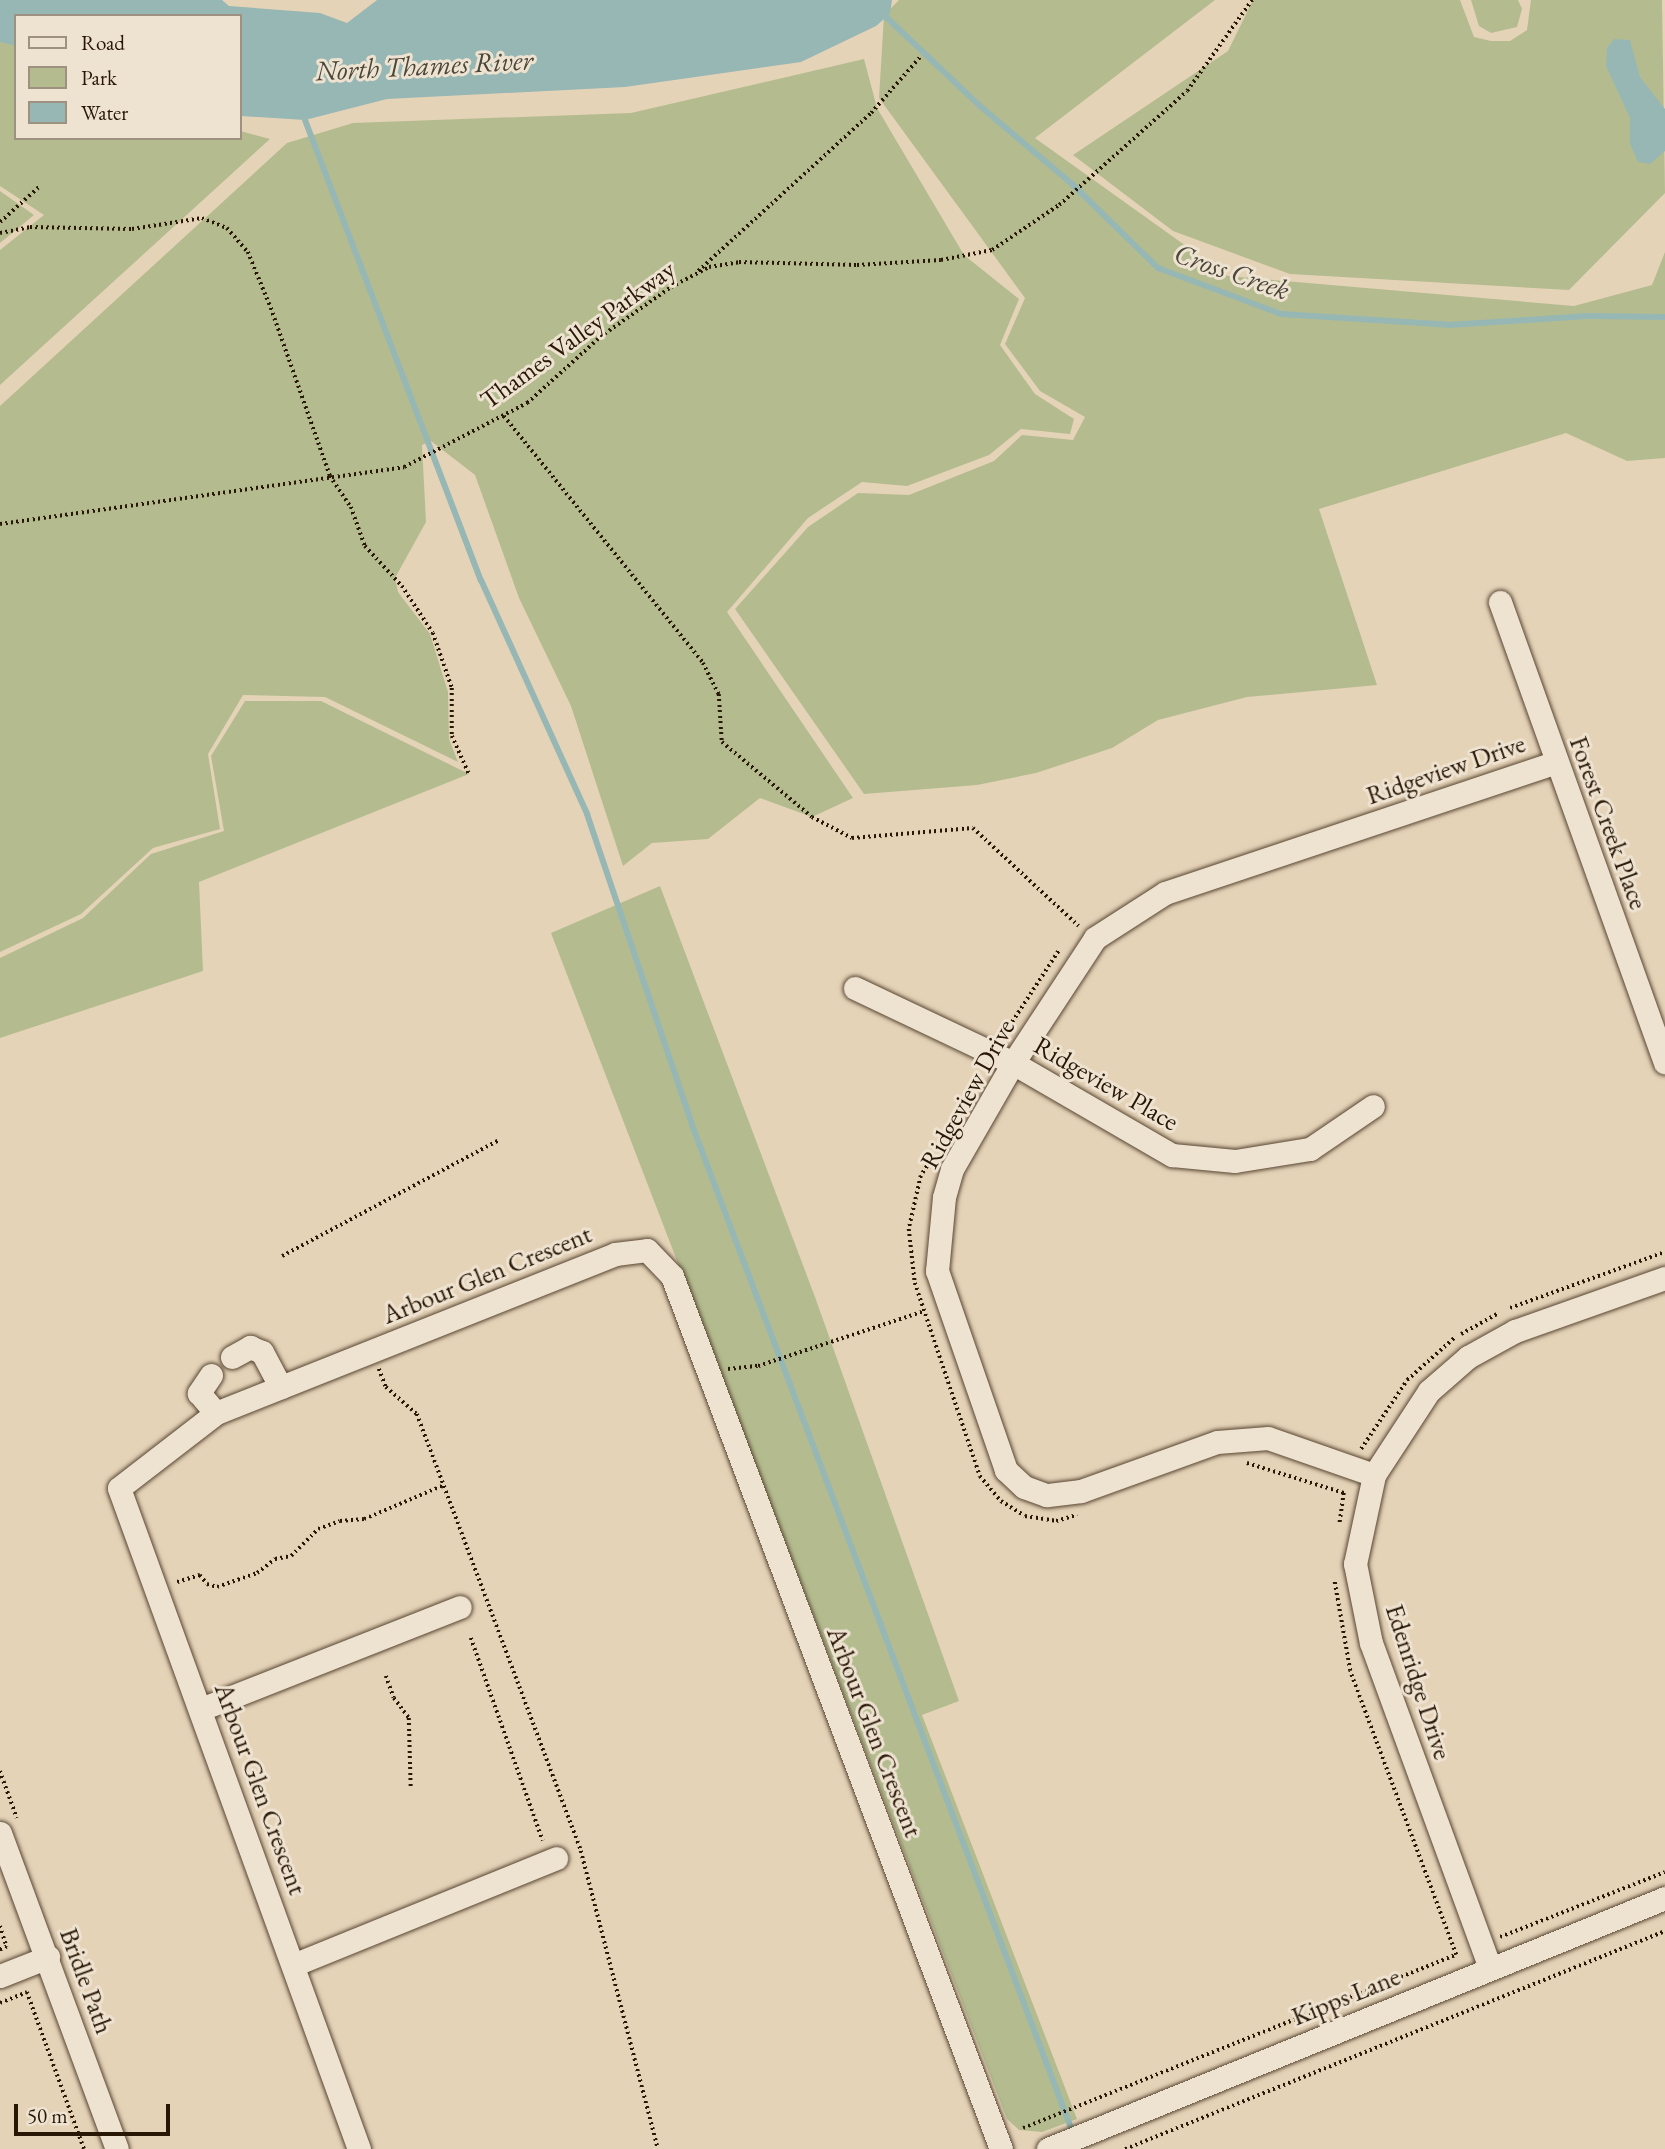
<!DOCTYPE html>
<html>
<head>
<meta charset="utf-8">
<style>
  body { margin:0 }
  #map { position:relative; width:1665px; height:2149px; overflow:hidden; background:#e5d3b8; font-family:"EB Garamond",serif }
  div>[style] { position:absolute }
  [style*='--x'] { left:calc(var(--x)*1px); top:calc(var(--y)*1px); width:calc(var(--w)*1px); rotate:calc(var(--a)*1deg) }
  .green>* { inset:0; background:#b4bc8f }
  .water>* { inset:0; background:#97b7b4 }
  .stream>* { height:6px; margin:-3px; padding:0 3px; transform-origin:3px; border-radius:3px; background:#97b7b4 }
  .path>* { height:3.5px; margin-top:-1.75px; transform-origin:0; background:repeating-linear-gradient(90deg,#291705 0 2px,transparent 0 5.5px) }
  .roads { filter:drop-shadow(0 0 2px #584632) drop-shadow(0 0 2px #584632) }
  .minor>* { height:23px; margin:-11.5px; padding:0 11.5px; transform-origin:11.5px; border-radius:11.5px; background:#eee2d1 }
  span { translate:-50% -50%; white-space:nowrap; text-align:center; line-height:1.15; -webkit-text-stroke:6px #eee2d1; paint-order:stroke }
  .street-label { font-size:26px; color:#291705 }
  .water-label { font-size:28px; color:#4a473a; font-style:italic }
  .legend { position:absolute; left:14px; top:14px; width:228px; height:126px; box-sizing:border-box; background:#eee2d1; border:2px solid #9f917f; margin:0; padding:9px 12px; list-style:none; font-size:21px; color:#291705 }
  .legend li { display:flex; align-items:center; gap:14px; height:35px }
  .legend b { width:35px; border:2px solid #9f917f }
  .scale { position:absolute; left:14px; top:2104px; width:156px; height:32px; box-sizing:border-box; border:4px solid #291705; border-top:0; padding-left:9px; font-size:21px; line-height:24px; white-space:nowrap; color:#291705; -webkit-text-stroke:5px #eee2d1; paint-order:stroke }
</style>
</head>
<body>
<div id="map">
  <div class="green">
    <i style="clip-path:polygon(899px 0,1215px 0,1035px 138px,1228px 276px,1574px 306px,1652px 285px,1665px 252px,1665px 458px,1627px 461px,1566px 433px,1319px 509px,1377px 685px,1247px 697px,1158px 720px,1112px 748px,1036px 773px,977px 785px,864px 794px,735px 609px,808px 527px,858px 493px,909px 495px,994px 461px,1022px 435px,1073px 440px,1085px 417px,1040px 391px,1005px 344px,1025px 298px,879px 98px,884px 15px)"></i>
    <i style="clip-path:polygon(1253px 0,1460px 0,1474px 37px,1491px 41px,1510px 41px,1527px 30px,1531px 0,1662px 0,1665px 193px,1569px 290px,1290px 274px,1173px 231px,1073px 155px,1228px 51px)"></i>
    <i style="clip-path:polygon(1471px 0,1518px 0,1522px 9px,1517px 27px,1491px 33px,1479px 26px)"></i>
    <i style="clip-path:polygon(0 32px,16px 35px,16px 138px,240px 138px,240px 131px,270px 139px,0 385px,0 250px,44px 215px,0 186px)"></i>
    <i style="clip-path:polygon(864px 59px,877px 108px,964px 255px,1019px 299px,1000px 345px,1035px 394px,1074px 419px,1070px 434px,1021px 429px,989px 455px,907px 486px,862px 482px,808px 518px,727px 612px,853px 798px,812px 817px,760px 798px,708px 839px,652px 843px,623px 866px,571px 706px,519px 598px,475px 475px,431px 441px,422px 445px,426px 522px,395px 578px,398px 592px,430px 634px,448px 692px,449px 739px,458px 762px,325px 697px,243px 695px,208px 754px,220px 829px,153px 848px,81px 914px,0 952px,0 406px,287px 143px,353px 123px,631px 113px)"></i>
    <i style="clip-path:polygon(0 191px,34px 215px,0 243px)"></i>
    <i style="clip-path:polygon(245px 701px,321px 701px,469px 774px,199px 882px,203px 971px,0 1038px,0 958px,83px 918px,151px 854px,224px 831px,211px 756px)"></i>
    <i style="clip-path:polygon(660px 886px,815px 1297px,959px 1701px,922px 1715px,1077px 2119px,1042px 2132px,1019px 2130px,1007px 2119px,551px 933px)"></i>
  </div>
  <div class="water">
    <i style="clip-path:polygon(0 0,222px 0,229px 6px,320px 13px,347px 23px,377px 0,892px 0,890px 14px,876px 26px,801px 62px,625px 87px,387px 99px,305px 120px,240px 116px,240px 16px,16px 16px,16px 46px,0 42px)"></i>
    <i style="clip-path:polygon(1614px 39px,1630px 40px,1640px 77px,1665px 109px,1665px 151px,1650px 164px,1638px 162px,1630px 144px,1630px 118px,1606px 66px,1607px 48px)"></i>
  </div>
  <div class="stream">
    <i style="--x:884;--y:15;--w:132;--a:43.5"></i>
    <i style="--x:980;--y:106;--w:121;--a:40.3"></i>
    <i style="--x:1072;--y:184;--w:120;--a:44.3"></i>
    <i style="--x:1158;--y:268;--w:131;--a:20.5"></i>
    <i style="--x:1281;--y:314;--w:168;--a:3.7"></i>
    <i style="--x:1449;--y:325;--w:138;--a:-3.7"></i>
    <i style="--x:1587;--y:316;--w:78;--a:0.7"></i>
    <i style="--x:305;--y:120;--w:493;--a:69.1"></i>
    <i style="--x:481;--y:580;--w:257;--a:65.6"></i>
    <i style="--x:587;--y:814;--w:328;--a:71.3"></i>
    <i style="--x:692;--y:1125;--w:1095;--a:69.3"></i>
  </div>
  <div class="path">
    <i style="--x:0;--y:222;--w:54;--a:-42"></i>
    <i style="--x:0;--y:233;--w:31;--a:-11"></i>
    <i style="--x:30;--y:227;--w:102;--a:1.1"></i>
    <i style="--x:132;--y:229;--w:71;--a:-8.9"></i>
    <i style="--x:202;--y:218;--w:27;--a:22"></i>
    <i style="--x:227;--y:228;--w:32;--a:49"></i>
    <i style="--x:248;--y:252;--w:61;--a:67.7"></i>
    <i style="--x:271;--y:308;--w:178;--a:70.6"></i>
    <i style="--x:330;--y:476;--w:37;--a:56"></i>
    <i style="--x:351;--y:507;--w:41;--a:70.3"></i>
    <i style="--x:365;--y:546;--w:54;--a:47.2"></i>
    <i style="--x:402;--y:586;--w:56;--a:56.6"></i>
    <i style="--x:433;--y:633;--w:58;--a:70.9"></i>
    <i style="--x:452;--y:688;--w:48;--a:90"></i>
    <i style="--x:452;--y:736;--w:42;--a:65.9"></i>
    <i style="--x:698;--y:271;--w:234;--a:-42.4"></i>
    <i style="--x:871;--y:113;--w:74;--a:-48.8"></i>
    <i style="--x:504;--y:416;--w:317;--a:51.1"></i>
    <i style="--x:703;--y:663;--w:35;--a:63"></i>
    <i style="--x:719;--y:694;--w:48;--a:86.4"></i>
    <i style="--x:722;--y:742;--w:117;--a:39.8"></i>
    <i style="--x:812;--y:817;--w:45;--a:27.7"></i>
    <i style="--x:852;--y:838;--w:121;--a:-4.7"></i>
    <i style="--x:973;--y:828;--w:144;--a:42.8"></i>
    <i style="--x:0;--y:524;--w:408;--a:-8"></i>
    <i style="--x:404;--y:467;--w:139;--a:-27.5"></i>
    <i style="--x:527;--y:403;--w:98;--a:-42.1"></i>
    <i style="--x:600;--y:337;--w:87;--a:-35.2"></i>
    <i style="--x:671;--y:287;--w:43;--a:-27.8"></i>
    <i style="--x:709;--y:267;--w:30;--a:-9"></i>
    <i style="--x:739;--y:262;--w:118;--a:1.5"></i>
    <i style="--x:857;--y:265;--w:84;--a:-3.4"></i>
    <i style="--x:941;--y:260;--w:52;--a:-11.1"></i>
    <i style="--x:992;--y:250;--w:81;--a:-33.9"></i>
    <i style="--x:1059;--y:205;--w:171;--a:-41.7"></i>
    <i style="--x:1187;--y:91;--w:112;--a:-54.5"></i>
    <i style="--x:1012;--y:1022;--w:86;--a:-56.9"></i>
    <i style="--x:930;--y:1162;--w:17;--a:123"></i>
    <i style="--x:921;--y:1176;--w:54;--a:102.8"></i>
    <i style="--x:909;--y:1229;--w:54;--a:83.7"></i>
    <i style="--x:915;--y:1283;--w:204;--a:71.4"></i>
    <i style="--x:980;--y:1476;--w:33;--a:50"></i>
    <i style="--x:1001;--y:1501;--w:28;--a:32"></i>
    <i style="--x:1025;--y:1516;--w:31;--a:9"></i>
    <i style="--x:1056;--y:1521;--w:22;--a:-16"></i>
    <i style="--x:282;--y:1256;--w:246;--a:-28.1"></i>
    <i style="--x:1510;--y:1308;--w:165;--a:-19.9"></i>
    <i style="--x:1461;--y:1334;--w:41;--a:-29.1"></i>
    <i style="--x:379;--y:1369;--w:19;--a:69"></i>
    <i style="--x:386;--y:1387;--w:41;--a:41.1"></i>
    <i style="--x:417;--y:1414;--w:467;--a:69.4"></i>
    <i style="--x:581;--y:1851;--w:308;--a:75.5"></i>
    <i style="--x:728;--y:1369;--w:30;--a:-6"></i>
    <i style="--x:758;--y:1366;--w:175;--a:-18.3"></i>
    <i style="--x:1361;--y:1449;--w:83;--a:-56.3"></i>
    <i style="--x:1407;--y:1380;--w:63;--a:-41.8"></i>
    <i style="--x:1247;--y:1463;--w:102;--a:17.2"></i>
    <i style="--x:1344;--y:1493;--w:30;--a:98"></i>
    <i style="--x:177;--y:1582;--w:24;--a:-17"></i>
    <i style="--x:200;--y:1575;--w:11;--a:52"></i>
    <i style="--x:207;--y:1584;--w:10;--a:17"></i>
    <i style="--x:217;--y:1587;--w:42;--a:-19.3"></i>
    <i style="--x:257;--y:1573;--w:23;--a:-38"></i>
    <i style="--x:275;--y:1559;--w:16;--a:-11"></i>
    <i style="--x:291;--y:1556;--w:38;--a:-45"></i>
    <i style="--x:318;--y:1529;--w:23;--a:-20"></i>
    <i style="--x:340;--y:1521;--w:24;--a:-5"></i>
    <i style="--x:364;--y:1519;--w:87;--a:-23"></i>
    <i style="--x:471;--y:1638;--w:215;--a:70.5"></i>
    <i style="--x:386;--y:1676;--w:23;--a:70"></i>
    <i style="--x:394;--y:1698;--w:25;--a:53"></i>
    <i style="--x:409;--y:1718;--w:70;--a:88.4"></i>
    <i style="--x:0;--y:1771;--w:50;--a:70.1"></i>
    <i style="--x:0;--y:1926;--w:22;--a:72"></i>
    <i style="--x:7;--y:1947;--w:8;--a:157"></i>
    <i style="--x:1500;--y:1937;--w:177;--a:-21.5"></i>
    <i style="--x:0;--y:2003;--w:29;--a:-22"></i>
    <i style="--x:27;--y:1992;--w:167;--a:70"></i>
    <i style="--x:1023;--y:2128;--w:466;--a:-21.8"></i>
    <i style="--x:1456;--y:1955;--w:303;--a:-110.5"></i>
    <i style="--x:1350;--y:1671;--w:93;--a:-99.9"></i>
    <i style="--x:1125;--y:2149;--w:582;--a:-21.98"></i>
  </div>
  <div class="roads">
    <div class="minor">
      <i style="--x:1500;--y:602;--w:489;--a:70.3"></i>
      <i style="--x:855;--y:988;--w:175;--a:25.4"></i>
      <i style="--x:1013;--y:1063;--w:184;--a:30.1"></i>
      <i style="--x:1172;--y:1155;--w:63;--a:5.4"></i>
      <i style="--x:1235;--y:1161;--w:76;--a:-9.1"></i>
      <i style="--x:1310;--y:1149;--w:76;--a:-34.3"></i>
      <i style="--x:232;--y:1357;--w:21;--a:-29"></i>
      <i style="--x:250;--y:1347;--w:13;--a:23"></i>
      <i style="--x:262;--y:1352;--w:40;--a:62"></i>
      <i style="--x:211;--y:1375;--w:22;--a:124"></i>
      <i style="--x:199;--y:1393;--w:26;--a:50"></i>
      <i style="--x:1374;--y:1475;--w:112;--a:-160.8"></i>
      <i style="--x:1268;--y:1438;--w:51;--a:175.5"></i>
      <i style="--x:1217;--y:1442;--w:145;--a:160.2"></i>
      <i style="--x:1081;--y:1491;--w:35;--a:173"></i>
      <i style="--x:1046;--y:1495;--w:23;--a:-160"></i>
      <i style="--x:1024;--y:1487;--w:25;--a:-137"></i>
      <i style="--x:1006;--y:1470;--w:211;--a:-109.1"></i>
      <i style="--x:937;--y:1271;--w:74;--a:-84.6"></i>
      <i style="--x:944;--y:1197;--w:29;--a:-74"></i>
      <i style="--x:952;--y:1169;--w:122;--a:-60.1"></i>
      <i style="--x:1013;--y:1063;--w:149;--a:-56.7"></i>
      <i style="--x:1095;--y:938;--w:83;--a:-32.7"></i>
      <i style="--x:1165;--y:893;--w:413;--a:-18.5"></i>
      <i style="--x:201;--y:1709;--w:278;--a:-21.5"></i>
      <i style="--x:0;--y:1833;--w:337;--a:69.7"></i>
      <i style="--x:293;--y:1965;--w:284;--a:-22.1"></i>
      <i style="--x:1490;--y:1968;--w:346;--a:-110.1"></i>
      <i style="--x:1371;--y:1643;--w:81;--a:-101.4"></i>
      <i style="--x:1355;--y:1564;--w:91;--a:-77.9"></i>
      <i style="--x:1374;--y:1475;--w:100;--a:-56.8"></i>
      <i style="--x:1429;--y:1391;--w:52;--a:-41.1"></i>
      <i style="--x:1468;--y:1357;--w:54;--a:-29"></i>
      <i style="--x:1515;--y:1331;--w:159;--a:-19.5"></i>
      <i style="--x:0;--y:1976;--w:52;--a:-21.6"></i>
      <i style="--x:359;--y:2149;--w:703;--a:-109.96"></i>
      <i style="--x:119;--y:1488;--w:123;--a:-37.7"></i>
      <i style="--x:216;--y:1413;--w:430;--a:-21.7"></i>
      <i style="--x:615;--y:1254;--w:32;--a:-7"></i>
      <i style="--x:647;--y:1250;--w:36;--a:46"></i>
      <i style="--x:672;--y:1276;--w:933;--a:69.35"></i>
      <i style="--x:1048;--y:2149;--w:666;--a:-22.14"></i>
    </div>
  </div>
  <div class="street-label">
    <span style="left:578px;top:335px;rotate:-36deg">Thames Valley Parkway</span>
    <span style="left:1446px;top:770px;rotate:-19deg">Ridgeview Drive</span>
    <span style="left:1608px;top:823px;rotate:70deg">Forest Creek Place</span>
    <span style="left:1106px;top:1084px;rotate:30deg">Ridgeview Place</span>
    <span style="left:968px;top:1094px;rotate:-61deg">Ridgeview Drive</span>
    <span style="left:487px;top:1275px;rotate:-22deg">Arbour Glen Crescent</span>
    <span style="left:1418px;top:1682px;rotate:72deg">Edenridge Drive</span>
    <span style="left:874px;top:1732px;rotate:69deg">Arbour Glen Crescent</span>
    <span style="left:260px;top:1789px;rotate:70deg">Arbour Glen Crescent</span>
    <span style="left:86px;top:1981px;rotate:70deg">Bridle Path</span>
    <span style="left:1346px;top:1997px;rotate:-22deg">Kipps Lane</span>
  </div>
  <div class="water-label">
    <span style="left:424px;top:65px;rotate:-3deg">North Thames River</span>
    <span style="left:1232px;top:271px;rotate:19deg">Cross Creek</span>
  </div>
  <ul class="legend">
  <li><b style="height:9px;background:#eee2d1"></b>Road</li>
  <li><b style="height:19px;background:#b4bc8f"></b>Park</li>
  <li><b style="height:19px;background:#97b7b4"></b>Water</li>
  </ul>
  <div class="scale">50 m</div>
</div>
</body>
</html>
